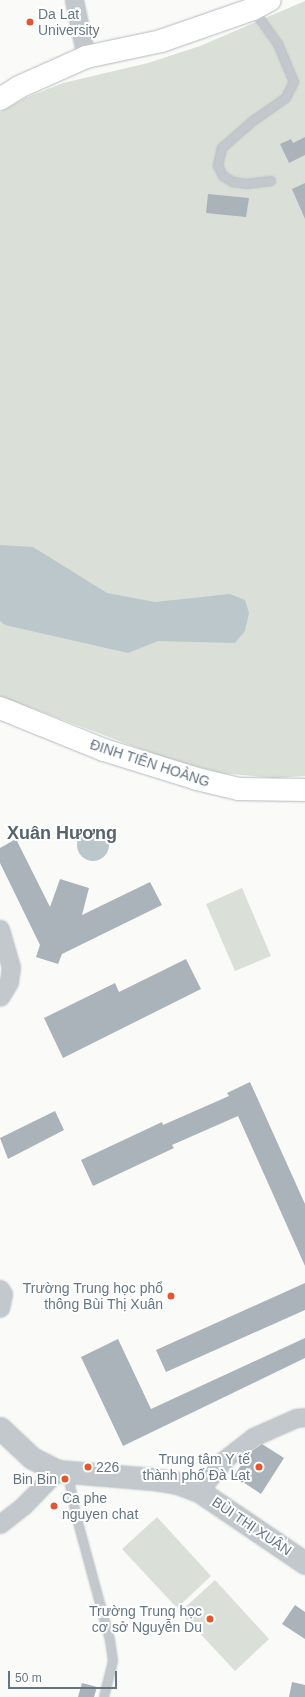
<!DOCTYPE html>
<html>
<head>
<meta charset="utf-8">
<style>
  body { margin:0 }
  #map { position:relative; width:305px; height:1697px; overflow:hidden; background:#fafaf8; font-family:Helvetica,sans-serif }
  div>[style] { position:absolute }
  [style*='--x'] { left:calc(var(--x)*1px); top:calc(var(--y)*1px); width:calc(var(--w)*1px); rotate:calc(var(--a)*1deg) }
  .green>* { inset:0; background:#dadfd7 }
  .water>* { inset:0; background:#bbc7cb }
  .round { border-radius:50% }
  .building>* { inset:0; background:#aab3b9 }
  .roads { filter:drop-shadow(0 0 1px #b3babf) drop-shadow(0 0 1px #b3babf) }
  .service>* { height:8px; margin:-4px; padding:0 4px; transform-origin:4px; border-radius:4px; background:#c3c8cc }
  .minor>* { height:17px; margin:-8.5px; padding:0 8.5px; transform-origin:8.5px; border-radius:8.5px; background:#c3c8cc }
  .tertiary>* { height:21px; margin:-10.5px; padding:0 10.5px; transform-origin:10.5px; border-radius:10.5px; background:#c3c8cc }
  .secondary>* { height:22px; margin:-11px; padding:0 11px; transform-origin:11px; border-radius:11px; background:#fff }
  .dots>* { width:11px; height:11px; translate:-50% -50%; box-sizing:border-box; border:2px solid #fff; border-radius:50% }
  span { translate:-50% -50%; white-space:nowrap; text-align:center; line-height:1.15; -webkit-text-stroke:4px #fff; paint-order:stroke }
  .poi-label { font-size:14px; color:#657683 }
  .left { translate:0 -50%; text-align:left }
  .right { translate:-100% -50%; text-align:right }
  .street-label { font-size:14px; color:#657683 }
  .district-label { font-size:18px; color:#57646e; font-weight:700 }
  .scale { position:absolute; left:8px; top:1671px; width:109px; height:18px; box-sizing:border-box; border:2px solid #657683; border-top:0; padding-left:5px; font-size:12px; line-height:14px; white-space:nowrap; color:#657683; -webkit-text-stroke:3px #fff; paint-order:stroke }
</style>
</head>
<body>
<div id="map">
  <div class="green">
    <i style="clip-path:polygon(305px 1px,305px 776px,274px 778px,220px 773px,162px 757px,0 696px,0 112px,25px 98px,63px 83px,148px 63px,200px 46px)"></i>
    <i style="clip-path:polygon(242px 888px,271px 956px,235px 971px,206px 904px)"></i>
    <i style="clip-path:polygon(157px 1517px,211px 1576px,177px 1608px,122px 1549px)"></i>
    <i style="clip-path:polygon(215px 1580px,269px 1639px,235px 1671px,180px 1612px)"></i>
  </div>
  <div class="water">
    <i style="clip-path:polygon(0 545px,33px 547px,107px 593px,155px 602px,230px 594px,245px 600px,249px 613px,245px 631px,235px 643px,158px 641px,128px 653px,5px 625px,0 621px)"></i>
    <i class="round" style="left:77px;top:829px;width:32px;height:32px"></i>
  </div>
  <div class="building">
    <i style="clip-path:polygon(305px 137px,305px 155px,289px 163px,280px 144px,291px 139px,293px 143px)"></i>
    <i style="clip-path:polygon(305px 183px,305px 219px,292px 189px)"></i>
    <i style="clip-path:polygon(208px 194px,249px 198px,246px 217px,206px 213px)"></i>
    <i style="clip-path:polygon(16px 839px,50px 907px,60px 879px,89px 888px,82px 915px,150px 882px,162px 905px,62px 954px,58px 964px,36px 957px,40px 945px,0 863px,0 848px)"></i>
    <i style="clip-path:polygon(186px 959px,201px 989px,63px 1058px,44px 1018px,115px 983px,119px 992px)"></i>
    <i style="clip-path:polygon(250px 1082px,305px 1204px,305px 1266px,238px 1116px,172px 1145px,174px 1148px,93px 1186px,81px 1160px,162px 1122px,163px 1125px,229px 1096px,227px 1093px)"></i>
    <i style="clip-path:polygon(55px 1111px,64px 1130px,8px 1159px,0 1138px)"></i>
    <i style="clip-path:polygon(305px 1283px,305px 1310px,166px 1372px,156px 1350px)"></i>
    <i style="clip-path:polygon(305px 1338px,305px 1358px,123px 1446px,81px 1357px,118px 1339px,151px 1409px)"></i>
    <i style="clip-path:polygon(262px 1444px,284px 1458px,261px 1494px,234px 1476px,249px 1453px)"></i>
    <i style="clip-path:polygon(295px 1605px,305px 1612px,305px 1639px,282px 1624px)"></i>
    <i style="clip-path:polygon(292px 1682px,305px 1685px,305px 1697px,289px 1697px)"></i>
    <i style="clip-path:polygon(82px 1683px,97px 1687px,94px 1697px,78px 1697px)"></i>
  </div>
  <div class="roads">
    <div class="service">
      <i style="--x:253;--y:9;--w:43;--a:54.5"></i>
      <i style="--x:278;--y:44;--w:41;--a:67.2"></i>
      <i style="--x:294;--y:82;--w:18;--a:117"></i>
      <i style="--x:286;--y:98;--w:40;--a:145.1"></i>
      <i style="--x:253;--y:121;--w:41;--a:138.9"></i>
      <i style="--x:222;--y:148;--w:18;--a:103"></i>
      <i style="--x:218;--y:166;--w:11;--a:63"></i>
      <i style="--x:223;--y:176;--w:12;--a:31"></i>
      <i style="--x:233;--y:182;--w:14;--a:8"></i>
      <i style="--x:247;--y:184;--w:24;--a:-7"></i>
      <i style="--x:68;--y:1474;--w:42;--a:79"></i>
      <i style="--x:76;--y:1515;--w:130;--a:74.8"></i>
      <i style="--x:110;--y:1640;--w:21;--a:82"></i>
      <i style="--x:113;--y:1661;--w:37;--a:104"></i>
    </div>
    <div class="minor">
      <i style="--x:74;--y:0;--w:58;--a:78.1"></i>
      <i style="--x:0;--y:929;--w:40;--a:74"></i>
      <i style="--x:11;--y:967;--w:15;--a:98"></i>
      <i style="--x:9;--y:982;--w:17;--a:121"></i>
      <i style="--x:0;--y:1289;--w:6;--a:59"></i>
      <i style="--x:3;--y:1294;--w:14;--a:102"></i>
      <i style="--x:199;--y:1491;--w:41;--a:-50.9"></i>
      <i style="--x:225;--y:1459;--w:36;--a:-38"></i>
      <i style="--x:253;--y:1437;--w:47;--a:-23.8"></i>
      <i style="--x:296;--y:1418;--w:9;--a:-6"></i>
      <i style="--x:0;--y:1524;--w:29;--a:-38"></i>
      <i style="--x:23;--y:1506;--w:49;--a:-45.8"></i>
    </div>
    <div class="tertiary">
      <i style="--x:0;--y:1428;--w:44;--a:43.2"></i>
      <i style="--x:32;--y:1458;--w:28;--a:27"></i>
      <i style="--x:57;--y:1471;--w:96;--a:4.8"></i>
      <i style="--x:153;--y:1479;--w:24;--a:9"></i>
      <i style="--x:177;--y:1483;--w:23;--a:20"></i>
      <i style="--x:199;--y:1491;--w:128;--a:34.2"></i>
    </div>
    <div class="secondary">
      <i style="--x:0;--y:99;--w:22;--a:-32"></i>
      <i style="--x:19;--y:87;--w:73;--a:-24.1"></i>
      <i style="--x:86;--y:57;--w:77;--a:-12"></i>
      <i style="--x:161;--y:41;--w:97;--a:-19.2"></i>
      <i style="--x:253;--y:9;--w:19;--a:-28"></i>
      <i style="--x:0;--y:708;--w:112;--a:22"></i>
      <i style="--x:104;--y:750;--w:97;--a:17.3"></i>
      <i style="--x:197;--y:779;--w:43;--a:13.4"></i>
      <i style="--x:239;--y:789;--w:66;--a:0.9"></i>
    </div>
  </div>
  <div class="dots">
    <i style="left:30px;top:22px;background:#e4572e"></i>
    <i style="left:171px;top:1296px;background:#e4572e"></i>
    <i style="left:88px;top:1467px;background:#e4572e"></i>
    <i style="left:259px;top:1467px;background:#e4572e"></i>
    <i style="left:65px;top:1479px;background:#e4572e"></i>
    <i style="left:54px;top:1506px;background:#e4572e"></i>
    <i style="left:210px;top:1619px;background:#e4572e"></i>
  </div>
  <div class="poi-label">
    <span class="left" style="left:38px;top:22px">Da Lat<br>University</span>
    <span class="right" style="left:163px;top:1296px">Trường Trung học phổ<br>thông Bùi Thị Xuân</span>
    <span class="right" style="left:250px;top:1467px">Trung tâm Y tế<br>thành phố Đà Lạt</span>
    <span class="left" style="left:96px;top:1467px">226</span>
    <span class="right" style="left:57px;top:1479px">Bin Bin</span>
    <span class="left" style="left:62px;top:1506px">Ca phe<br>nguyen chat</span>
    <span class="right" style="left:202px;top:1619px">Trường Trung học<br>cơ sở Nguyễn Du</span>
  </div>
  <div class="street-label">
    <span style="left:150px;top:763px;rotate:18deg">ĐINH TIÊN HOÀNG</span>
    <span style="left:252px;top:1526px;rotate:34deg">BÙI THỊ XUÂN</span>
  </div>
  <div class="district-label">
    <span style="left:62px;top:833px">Xuân Hương</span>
  </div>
  <div class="scale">50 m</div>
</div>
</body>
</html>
